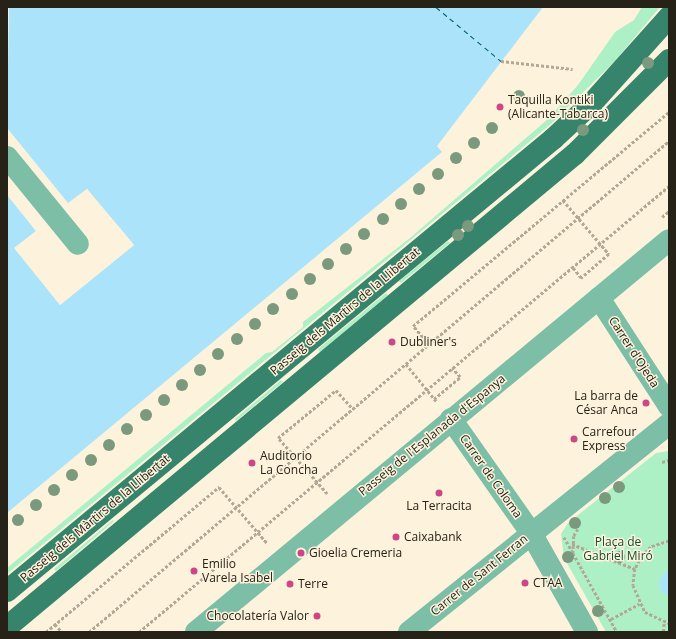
<!DOCTYPE html>
<html>
<head>
<meta charset="utf-8">
<style>
  body { margin:0 }
  #map { position:relative; width:676px; height:639px; overflow:hidden; background:#fdf2dc; font-family:"Open Sans",sans-serif }
  div>[style] { position:absolute }
  [style*='--x'] { left:calc(var(--x)*1px); top:calc(var(--y)*1px); width:calc(var(--w)*1px); rotate:calc(var(--a)*1deg) }
  .green>* { inset:0; background:#aef0c6 }
  .water>* { inset:0; background:#abe4fa }
  .pier>* { inset:0; background:#fdf2dc }
  .ferry>* { height:1px; margin-top:-0.5px; transform-origin:0; background:repeating-linear-gradient(90deg,#015f77 0 5px,transparent 0 9px) }
  .path>* { height:2.5px; margin-top:-1.25px; transform-origin:0; background:repeating-linear-gradient(90deg,#b1a896 0 3px,transparent 0 5px) }
  .minor>* { height:22px; margin:-11px; padding:0 11px; transform-origin:11px; border-radius:11px; background:#7cbea6 }
  .major>* { height:22px; margin:-11px; padding:0 11px; transform-origin:11px; border-radius:11px; background:#36846b }
  .trees>* { width:12px; height:12px; margin:-6px; border-radius:50%; background:#7b997d }
  .dots>* { width:11px; height:11px; translate:-50% -50%; box-sizing:border-box; border:2px solid #fdf2dc; border-radius:50% }
  span { translate:-50% -50%; white-space:nowrap; text-align:center; line-height:1.15; -webkit-text-stroke:3px #fdf2dc; paint-order:stroke }
  .poi-label { font-size:12px; color:#272217 }
  .left { translate:0 -50%; text-align:left }
  .right { translate:-100% -50%; text-align:right }
  .street-label { font-size:12px; color:#272217 }
  .park-label { font-size:12px; color:#105030 }
  .frame { position:absolute; inset:0; border:8px solid #272217; pointer-events:none }
</style>
</head>
<body>
<div id="map">
  <div class="green">
    <i style="clip-path:polygon(642px 7px,660px 7px,614px 62px,552px 123px,7px 574px,7px 568px,266px 353px,272px 352px,303px 327px,303px 322px,410px 238px,548px 119px,578px 85px,615px 32px,634px 20px)"></i>
    <i style="clip-path:polygon(448px 241px,450px 243px,401px 283px,399px 281px)"></i>
    <i style="clip-path:polygon(386px 293px,388px 295px,320px 352px,318px 349px)"></i>
    <i style="clip-path:polygon(281px 380px,283px 382px,236px 421px,235px 419px)"></i>
    <i style="clip-path:polygon(669px 451px,669px 632px,606px 632px,564px 558px,561px 534px,568px 523px,656px 453px)"></i>
    <i style="clip-path:polygon(113px 520px,114px 521px,56px 571px,54px 569px)"></i>
  </div>
  <div class="water">
    <i style="clip-path:polygon(9px 7px,543px 7px,437px 146px,442px 152px,7px 513px,7px 195px,36px 231px,15px 248px,60px 305px,134px 245px,87px 189px,68px 204px,7px 128px)"></i>
    <i style="clip-path:polygon(669px 567px,669px 596px,661px 591px,659px 581px)"></i>
  </div>
  <div class="pier">
    <i style="clip-path:polygon(7px 128px,68px 203px,87px 189px,134px 245px,60px 305px,14px 248px,36px 231px,7px 193px,38px 230px,17px 248px,60px 302px,131px 245px,87px 192px,67px 205px)"></i>
  </div>
  <div class="ferry">
    <i style="--x:436;--y:7;--w:85;--a:39.7"></i>
  </div>
  <div class="path">
    <i style="--x:501;--y:61;--w:72;--a:6.3"></i>
    <i style="--x:563;--y:200;--w:71;--a:49.6"></i>
    <i style="--x:609;--y:254;--w:37;--a:139"></i>
    <i style="--x:581;--y:278;--w:14;--a:-129"></i>
    <i style="--x:662;--y:217;--w:9;--a:-41"></i>
    <i style="--x:429;--y:345;--w:25;--a:-130"></i>
    <i style="--x:413;--y:326;--w:334;--a:-39.9"></i>
    <i style="--x:406;--y:364;--w:49;--a:50.8"></i>
    <i style="--x:434;--y:399;--w:34;--a:-40"></i>
    <i style="--x:460;--y:377;--w:12;--a:-132"></i>
    <i style="--x:662;--y:462;--w:7;--a:-16"></i>
    <i style="--x:327;--y:494;--w:74;--a:-131.2"></i>
    <i style="--x:278;--y:438;--w:75;--a:-39.6"></i>
    <i style="--x:336;--y:390;--w:25;--a:48"></i>
    <i style="--x:578;--y:529;--w:8;--a:120"></i>
    <i style="--x:574;--y:536;--w:17;--a:93"></i>
    <i style="--x:573;--y:553;--w:90;--a:60.9"></i>
    <i style="--x:564;--y:537;--w:16;--a:60"></i>
    <i style="--x:669;--y:541;--w:19;--a:162"></i>
    <i style="--x:651;--y:547;--w:13;--a:135"></i>
    <i style="--x:642;--y:556;--w:15;--a:118"></i>
    <i style="--x:635;--y:569;--w:16;--a:97"></i>
    <i style="--x:633;--y:585;--w:30;--a:66"></i>
    <i style="--x:645;--y:612;--w:26;--a:25"></i>
    <i style="--x:572;--y:544;--w:68;--a:21.6"></i>
    <i style="--x:611;--y:619;--w:32;--a:-28"></i>
    <i style="--x:55;--y:624;--w:11;--a:49"></i>
    <i style="--x:46;--y:632;--w:226;--a:-40"></i>
    <i style="--x:219;--y:487;--w:74;--a:49.4"></i>
    <i style="--x:89;--y:632;--w:760;--a:-40.25"></i>
    <i style="--x:139;--y:632;--w:693;--a:-40.08"></i>
    <i style="--x:663;--y:632;--w:10;--a:-84"></i>
  </div>
  <div class="minor">
    <i style="--x:7;--y:157;--w:112;--a:50.8"></i>
    <i style="--x:599;--y:298;--w:129;--a:57.1"></i>
    <i style="--x:451;--y:419;--w:139;--a:54.9"></i>
    <i style="--x:531;--y:533;--w:114;--a:60.5"></i>
    <i style="--x:196;--y:632;--w:614;--a:-39.65"></i>
    <i style="--x:409;--y:632;--w:333;--a:-38.7"></i>
  </div>
  <div class="major">
    <i style="--x:7;--y:591;--w:709;--a:-39.62"></i>
    <i style="--x:553;--y:139;--w:54;--a:-42.8"></i>
    <i style="--x:593;--y:102;--w:114;--a:-48.2"></i>
    <i style="--x:7;--y:627;--w:739;--a:-39.79"></i>
    <i style="--x:575;--y:154;--w:133;--a:-45"></i>
  </div>
  <div class="trees">
    <i style="left:648px;top:63px"></i>
    <i style="left:519px;top:96px"></i>
    <i style="left:492px;top:128px"></i>
    <i style="left:583px;top:130px"></i>
    <i style="left:474px;top:143px"></i>
    <i style="left:456px;top:158px"></i>
    <i style="left:438px;top:174px"></i>
    <i style="left:419px;top:189px"></i>
    <i style="left:401px;top:204px"></i>
    <i style="left:383px;top:219px"></i>
    <i style="left:468px;top:226px"></i>
    <i style="left:364px;top:234px"></i>
    <i style="left:458px;top:235px"></i>
    <i style="left:346px;top:249px"></i>
    <i style="left:328px;top:264px"></i>
    <i style="left:310px;top:279px"></i>
    <i style="left:292px;top:294px"></i>
    <i style="left:273px;top:309px"></i>
    <i style="left:255px;top:324px"></i>
    <i style="left:237px;top:339px"></i>
    <i style="left:218px;top:354px"></i>
    <i style="left:200px;top:370px"></i>
    <i style="left:182px;top:385px"></i>
    <i style="left:164px;top:400px"></i>
    <i style="left:146px;top:415px"></i>
    <i style="left:127px;top:429px"></i>
    <i style="left:109px;top:445px"></i>
    <i style="left:91px;top:460px"></i>
    <i style="left:72px;top:475px"></i>
    <i style="left:619px;top:487px"></i>
    <i style="left:54px;top:490px"></i>
    <i style="left:605px;top:498px"></i>
    <i style="left:36px;top:505px"></i>
    <i style="left:18px;top:520px"></i>
    <i style="left:575px;top:523px"></i>
    <i style="left:568px;top:557px"></i>
    <i style="left:619px;top:557px"></i>
    <i style="left:598px;top:611px"></i>
  </div>
  <div class="dots">
    <i style="left:500px;top:107px;background:#cd4685"></i>
    <i style="left:392px;top:342px;background:#cd4685"></i>
    <i style="left:646px;top:403px;background:#cd4685"></i>
    <i style="left:574px;top:439px;background:#cd4685"></i>
    <i style="left:252px;top:463px;background:#cd4685"></i>
    <i style="left:439px;top:493px;background:#cd4685"></i>
    <i style="left:396px;top:537px;background:#cd4685"></i>
    <i style="left:301px;top:553px;background:#cd4685"></i>
    <i style="left:194px;top:571px;background:#cd4685"></i>
    <i style="left:525px;top:583px;background:#cd4685"></i>
    <i style="left:290px;top:584px;background:#cd4685"></i>
    <i style="left:317px;top:616px;background:#cd4685"></i>
  </div>
  <div class="poi-label">
    <span class="left" style="left:508px;top:107px">Taquilla Kontiki<br>(Alicante-Tabarca)</span>
    <span class="left" style="left:400px;top:342px">Dubliner's</span>
    <span class="right" style="left:638px;top:403px">La barra de<br>César Anca</span>
    <span class="left" style="left:582px;top:439px">Carrefour<br>Express</span>
    <span class="left" style="left:260px;top:463px">Auditorio<br>La Concha</span>
    <span style="left:439px;top:506px">La Terracita</span>
    <span class="left" style="left:404px;top:537px">Caixabank</span>
    <span class="left" style="left:309px;top:553px">Gioelia Cremeria</span>
    <span class="left" style="left:202px;top:571px">Emilio<br>Varela Isabel</span>
    <span class="left" style="left:533px;top:583px">CTAA</span>
    <span class="left" style="left:298px;top:584px">Terre</span>
    <span class="right" style="left:309px;top:616px">Chocolatería Valor</span>
  </div>
  <div class="street-label">
    <span style="left:345px;top:311px;rotate:-40deg">Passeig dels Màrtirs de la Llibertat</span>
    <span style="left:634px;top:352px;rotate:57deg">Carrer d'Ojeda</span>
    <span style="left:432px;top:435px;rotate:-39deg">Passeig de l'Esplanada d'Espanya</span>
    <span style="left:491px;top:476px;rotate:55deg">Carrer de Coloma</span>
    <span style="left:95px;top:518px;rotate:-40deg">Passeig dels Màrtirs de la Llibertat</span>
    <span style="left:479px;top:575px;rotate:-39deg">Carrer de Sant Ferran</span>
  </div>
  <div class="park-label">
    <span style="left:618px;top:549px">Plaça de<br>Gabriel Miró</span>
  </div>
  <div class="frame"></div>
</div>
</body>
</html>
